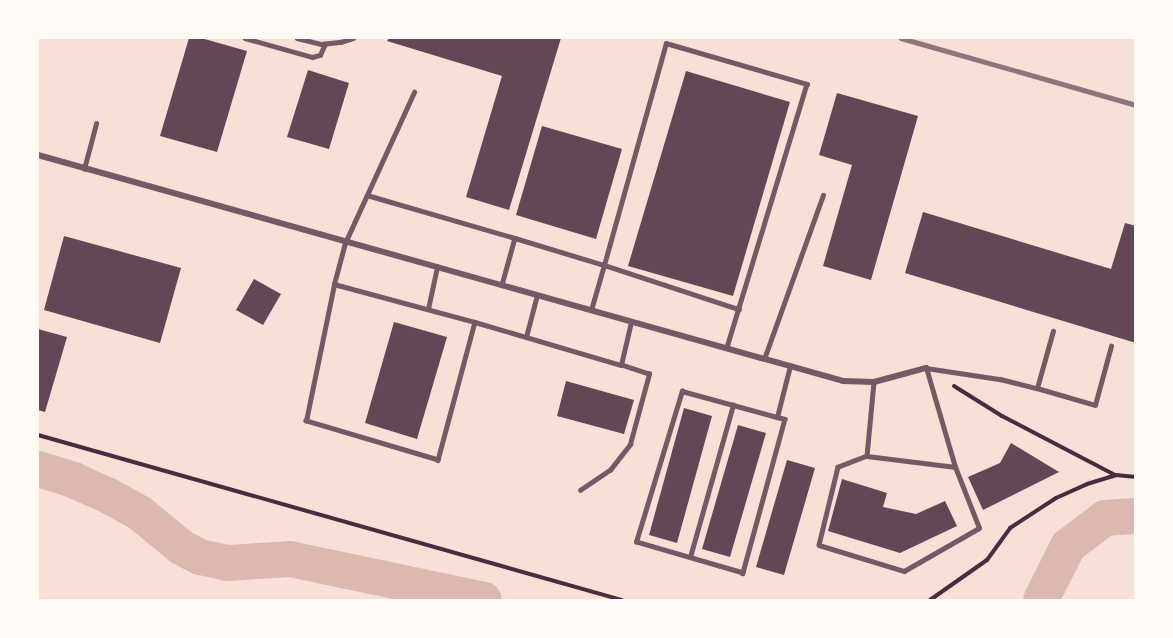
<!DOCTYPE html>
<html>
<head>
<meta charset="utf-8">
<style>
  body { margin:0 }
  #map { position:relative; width:1173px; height:638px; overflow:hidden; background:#f7e1d7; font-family:Merriweather,serif }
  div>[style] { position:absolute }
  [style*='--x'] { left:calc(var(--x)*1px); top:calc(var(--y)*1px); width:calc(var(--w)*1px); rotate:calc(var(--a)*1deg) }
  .river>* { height:36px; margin:-18px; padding:0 18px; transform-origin:18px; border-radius:18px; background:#dcb8b0 }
  .building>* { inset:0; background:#644757 }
  .path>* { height:4px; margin:-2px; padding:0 2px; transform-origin:2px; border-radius:2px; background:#4a2c40 }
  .service>* { height:4.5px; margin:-2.25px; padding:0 2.25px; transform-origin:2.25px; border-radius:2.25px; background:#755966 }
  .minor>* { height:6px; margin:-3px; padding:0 3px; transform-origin:3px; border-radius:3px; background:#755966 }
  .rail>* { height:4.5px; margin:-2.25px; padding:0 2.25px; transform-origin:2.25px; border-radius:2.25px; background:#8f747c }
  span { translate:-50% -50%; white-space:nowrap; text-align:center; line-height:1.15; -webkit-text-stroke:6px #fffaf5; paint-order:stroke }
  .frame { position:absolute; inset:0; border:39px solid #fffaf5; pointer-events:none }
</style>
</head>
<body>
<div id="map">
  <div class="river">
    <i style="--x:38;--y:469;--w:37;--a:17"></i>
    <i style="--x:73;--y:480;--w:39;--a:24"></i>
    <i style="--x:109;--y:496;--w:37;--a:29"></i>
    <i style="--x:141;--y:514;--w:52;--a:39.5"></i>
    <i style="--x:181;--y:547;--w:21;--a:28"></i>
    <i style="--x:200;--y:557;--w:29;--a:12"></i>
    <i style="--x:228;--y:563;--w:62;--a:-3.7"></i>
    <i style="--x:290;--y:559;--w:198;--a:11.9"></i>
    <i style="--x:1041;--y:600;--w:60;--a:-63.4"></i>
    <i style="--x:1068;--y:546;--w:46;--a:-37.1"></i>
    <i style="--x:1105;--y:518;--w:31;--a:-4"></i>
  </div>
  <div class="building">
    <i style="clip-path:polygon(189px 38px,201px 38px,247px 51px,217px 152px,160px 136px)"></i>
    <i style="clip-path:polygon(389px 38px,561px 38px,509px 210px,466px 197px,502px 76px,387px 41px)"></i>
    <i style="clip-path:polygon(308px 70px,349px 83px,329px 149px,287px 137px)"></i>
    <i style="clip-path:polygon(686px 71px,790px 102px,733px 296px,628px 266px)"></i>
    <i style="clip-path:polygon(837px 93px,918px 116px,871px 280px,823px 266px,852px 165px,819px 155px)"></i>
    <i style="clip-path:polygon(542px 126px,622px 149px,596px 239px,516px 215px)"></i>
    <i style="clip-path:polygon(923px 212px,1111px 269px,1125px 223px,1136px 226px,1136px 343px,905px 273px)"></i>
    <i style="clip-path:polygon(64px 236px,181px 268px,160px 343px,44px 310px)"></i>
    <i style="clip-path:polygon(254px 279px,281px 294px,263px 325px,236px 310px)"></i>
    <i style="clip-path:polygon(394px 322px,447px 337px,417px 439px,365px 423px)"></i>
    <i style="clip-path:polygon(38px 329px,67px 337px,45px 412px,38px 410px)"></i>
    <i style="clip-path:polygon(566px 381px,634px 400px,624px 434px,557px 416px)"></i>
    <i style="clip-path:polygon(684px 408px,712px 416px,677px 543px,649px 535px)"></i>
    <i style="clip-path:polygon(738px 425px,766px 433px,730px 557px,702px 549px)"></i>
    <i style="clip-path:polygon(1011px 443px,1059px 472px,983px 510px,968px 477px,1000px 463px)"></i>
    <i style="clip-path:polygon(787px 460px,815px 468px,784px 575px,756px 567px)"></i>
    <i style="clip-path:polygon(842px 479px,887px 493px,883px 507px,916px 514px,945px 501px,957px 526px,900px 553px,828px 531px)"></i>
  </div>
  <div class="path">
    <i style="--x:954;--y:386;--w:57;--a:32"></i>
    <i style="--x:1002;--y:416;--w:127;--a:27.6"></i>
    <i style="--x:38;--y:435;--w:607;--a:15.78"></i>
    <i style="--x:930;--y:600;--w:70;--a:-35.1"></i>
    <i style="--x:987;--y:560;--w:39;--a:-54"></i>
    <i style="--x:1010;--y:528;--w:55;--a:-33.1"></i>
    <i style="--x:1056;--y:498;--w:34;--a:-24"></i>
    <i style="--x:1087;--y:484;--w:30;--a:-17"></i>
    <i style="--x:1116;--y:475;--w:20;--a:6"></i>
  </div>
  <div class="service">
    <i style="--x:245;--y:38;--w:70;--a:15.8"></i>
    <i style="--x:312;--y:57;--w:8;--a:-14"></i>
    <i style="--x:320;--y:55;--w:12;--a:-66"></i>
    <i style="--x:297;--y:38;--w:25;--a:14"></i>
    <i style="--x:321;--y:44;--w:20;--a:-6"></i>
    <i style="--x:341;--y:42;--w:13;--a:-18"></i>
    <i style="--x:84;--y:169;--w:47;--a:-75.1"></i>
    <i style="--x:367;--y:195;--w:154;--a:16.2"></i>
    <i style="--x:515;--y:238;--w:49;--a:105.5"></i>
    <i style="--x:515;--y:238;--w:93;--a:16.9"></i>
    <i style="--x:604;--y:265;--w:230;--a:-74.4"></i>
    <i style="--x:666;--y:43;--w:147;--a:16.2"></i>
    <i style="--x:807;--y:84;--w:276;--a:106.9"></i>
    <i style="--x:334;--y:284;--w:146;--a:15.1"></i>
    <i style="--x:475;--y:322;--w:143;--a:105"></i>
    <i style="--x:438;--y:460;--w:138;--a:-163.5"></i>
    <i style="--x:306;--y:421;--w:140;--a:-78.4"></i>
    <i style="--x:334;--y:284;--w:42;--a:-75"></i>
    <i style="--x:345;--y:243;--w:166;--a:-65.4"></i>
    <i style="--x:428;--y:309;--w:43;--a:-77.9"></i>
    <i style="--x:591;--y:310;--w:47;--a:-73.9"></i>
    <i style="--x:604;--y:265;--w:142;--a:18.1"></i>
    <i style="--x:475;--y:322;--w:152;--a:16.4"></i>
    <i style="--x:621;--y:365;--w:44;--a:-76.9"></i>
    <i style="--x:526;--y:337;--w:43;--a:-75.3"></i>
    <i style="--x:764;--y:359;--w:174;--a:-70.2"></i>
    <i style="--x:874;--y:382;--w:74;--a:95.4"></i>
    <i style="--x:867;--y:456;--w:89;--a:7.1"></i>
    <i style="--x:955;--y:467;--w:103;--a:-106.3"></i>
    <i style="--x:926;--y:368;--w:75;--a:8.5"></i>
    <i style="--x:1000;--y:379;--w:38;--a:14"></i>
    <i style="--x:1037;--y:388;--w:59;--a:-74.3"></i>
    <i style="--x:1037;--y:388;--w:60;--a:16.3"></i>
    <i style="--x:1095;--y:405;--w:61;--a:-74.8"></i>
    <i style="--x:777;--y:417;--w:8;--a:14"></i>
    <i style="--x:785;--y:419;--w:160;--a:105.3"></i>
    <i style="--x:743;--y:573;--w:111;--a:-163.8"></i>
    <i style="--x:636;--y:542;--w:158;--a:-73.1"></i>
    <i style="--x:682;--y:391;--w:98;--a:15.3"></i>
    <i style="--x:777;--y:417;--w:53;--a:-75.7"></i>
    <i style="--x:867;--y:456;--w:31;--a:159"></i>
    <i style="--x:838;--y:467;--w:80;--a:103.7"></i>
    <i style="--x:819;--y:545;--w:89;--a:17"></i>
    <i style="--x:904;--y:571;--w:86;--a:-29.8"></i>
    <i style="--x:979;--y:528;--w:66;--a:-111.5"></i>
    <i style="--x:580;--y:490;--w:36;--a:-34"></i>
    <i style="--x:610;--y:470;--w:33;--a:-52"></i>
    <i style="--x:630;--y:444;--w:73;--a:-74.8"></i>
    <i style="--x:649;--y:374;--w:29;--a:-162"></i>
    <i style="--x:690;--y:557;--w:158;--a:-74.2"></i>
  </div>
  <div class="minor">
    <i style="--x:38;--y:155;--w:836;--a:15.68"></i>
    <i style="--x:843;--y:381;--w:31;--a:2"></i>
    <i style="--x:874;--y:382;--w:54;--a:-15.1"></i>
  </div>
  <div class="rail">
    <i style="--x:901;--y:38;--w:244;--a:15.9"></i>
  </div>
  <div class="frame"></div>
</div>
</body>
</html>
